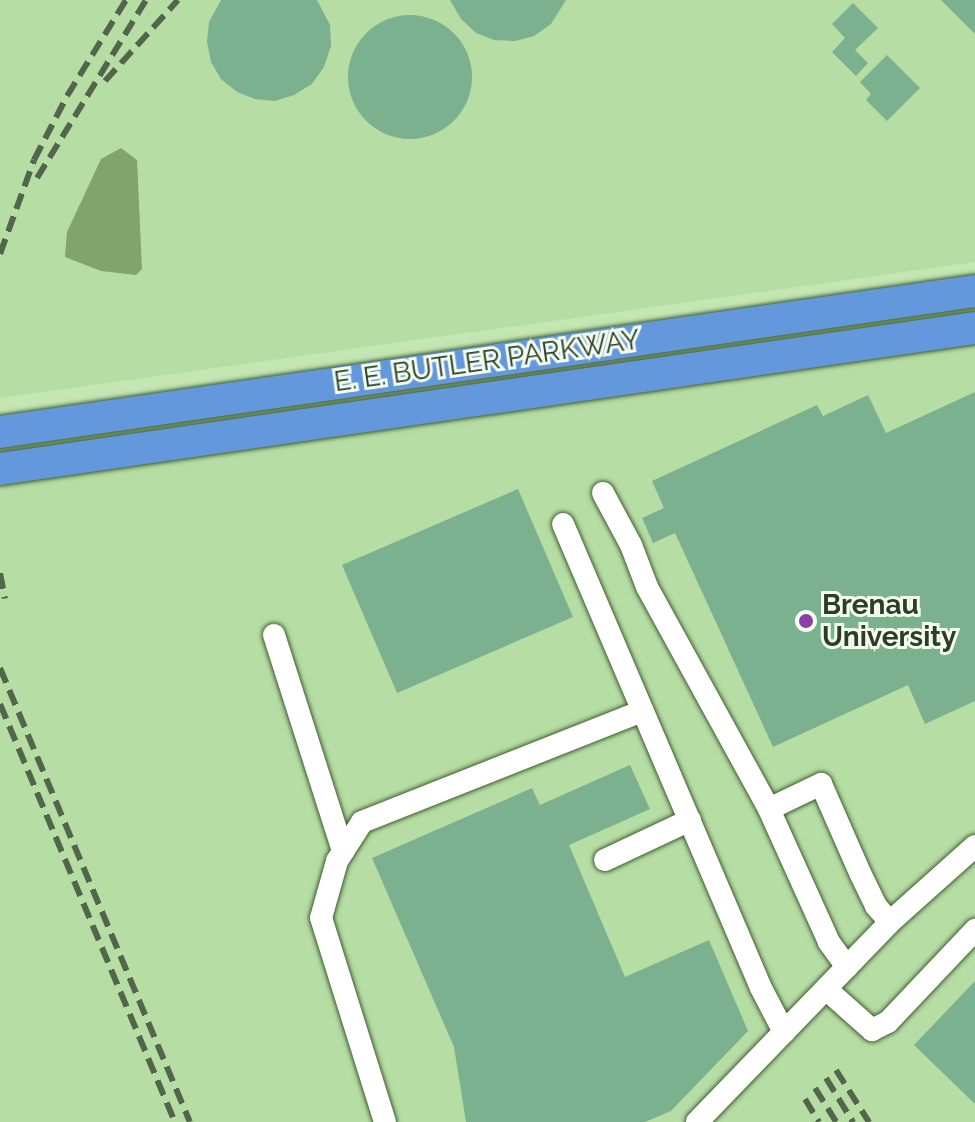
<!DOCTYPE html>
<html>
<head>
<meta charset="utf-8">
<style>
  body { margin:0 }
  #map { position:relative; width:975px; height:1122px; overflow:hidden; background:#c3e6b3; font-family:Raleway,sans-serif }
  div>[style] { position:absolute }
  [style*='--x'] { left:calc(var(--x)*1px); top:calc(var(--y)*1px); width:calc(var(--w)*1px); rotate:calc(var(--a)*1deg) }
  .built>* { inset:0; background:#b6dda4 }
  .water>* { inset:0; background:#7fa56d }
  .building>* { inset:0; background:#7bb18e }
  .round { border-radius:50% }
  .roads { filter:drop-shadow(0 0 2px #405d31) drop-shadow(0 0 2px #405d31) }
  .minor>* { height:22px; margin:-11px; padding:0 11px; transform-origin:11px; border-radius:11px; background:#fff }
  .highway>* { height:32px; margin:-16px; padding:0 16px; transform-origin:16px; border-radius:16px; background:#6498dd }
  .rail>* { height:6px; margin-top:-3px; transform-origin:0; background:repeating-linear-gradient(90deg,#53664b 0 16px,transparent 0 24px) }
  .dots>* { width:22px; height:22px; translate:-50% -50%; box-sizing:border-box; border:4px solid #f4feef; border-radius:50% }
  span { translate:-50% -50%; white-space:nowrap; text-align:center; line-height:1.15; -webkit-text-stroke:6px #f4feef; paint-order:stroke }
  .street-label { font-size:28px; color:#2e3c28 }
  .poi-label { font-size:28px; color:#2e3c28; font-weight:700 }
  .left { translate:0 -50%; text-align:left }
</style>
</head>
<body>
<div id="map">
  <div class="built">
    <i style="clip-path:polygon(0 0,975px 0,975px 262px,0 398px)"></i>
    <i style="clip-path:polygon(975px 307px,975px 1122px,0 1122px,0 444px)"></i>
  </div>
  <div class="water">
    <i style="clip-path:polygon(121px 148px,137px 160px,142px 269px,136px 275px,101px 271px,65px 257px,67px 232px,101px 159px)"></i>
  </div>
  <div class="building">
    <i style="clip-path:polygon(221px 0,317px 0,330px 25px,331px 46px,324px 67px,312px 84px,294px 95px,275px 101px,255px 99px,237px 92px,221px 79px,211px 62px,207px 42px,209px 22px)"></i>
    <i style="clip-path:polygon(450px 0,566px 0,551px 24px,534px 36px,515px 41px,494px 40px,476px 33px,461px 19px)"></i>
    <i style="clip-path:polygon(941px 0,975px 0,975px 34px)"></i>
    <i style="clip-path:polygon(853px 3px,878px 28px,855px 50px,868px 63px,856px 76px,832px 52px,845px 38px,832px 24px)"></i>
    <i class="round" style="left:348px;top:15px;width:124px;height:124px"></i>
    <i style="clip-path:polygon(887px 55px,920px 88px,887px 121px,866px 100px,871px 94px,860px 82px)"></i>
    <i style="clip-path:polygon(975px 392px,975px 701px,925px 724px,908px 685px,773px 747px,675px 533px,653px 543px,642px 518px,664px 508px,652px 481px,817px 405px,823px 416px,868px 395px,886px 433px)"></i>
    <i style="clip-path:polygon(518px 489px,573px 617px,397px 693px,342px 565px)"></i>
    <i style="clip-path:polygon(630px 765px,650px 809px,569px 845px,625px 977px,709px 940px,748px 1031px,671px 1111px,645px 1122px,466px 1122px,454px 1047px,372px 858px,532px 788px,540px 805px)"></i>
    <i style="clip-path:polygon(975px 981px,975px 1104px,914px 1045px)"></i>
  </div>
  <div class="roads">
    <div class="minor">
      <i style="--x:603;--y:493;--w:59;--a:61.7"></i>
      <i style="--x:631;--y:545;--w:45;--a:69.1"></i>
      <i style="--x:647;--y:587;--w:253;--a:61.2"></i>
      <i style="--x:563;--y:524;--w:504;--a:66.89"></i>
      <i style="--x:761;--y:988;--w:50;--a:62.4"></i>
      <i style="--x:274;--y:635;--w:227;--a:72.3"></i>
      <i style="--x:605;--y:860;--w:94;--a:-25.2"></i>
      <i style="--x:847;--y:967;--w:31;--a:-126"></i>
      <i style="--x:829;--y:942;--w:146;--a:-114.3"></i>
      <i style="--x:769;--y:809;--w:58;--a:-25.7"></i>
      <i style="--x:821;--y:784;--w:99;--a:66.3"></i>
      <i style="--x:861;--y:875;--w:34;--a:64"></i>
      <i style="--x:876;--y:906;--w:21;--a:49"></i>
      <i style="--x:826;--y:989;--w:62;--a:41.7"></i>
      <i style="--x:872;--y:1030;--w:18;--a:-27"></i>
      <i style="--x:888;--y:1022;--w:127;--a:-46.6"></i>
      <i style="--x:385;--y:1122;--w:214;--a:-107.4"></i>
      <i style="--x:321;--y:918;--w:59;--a:-74.3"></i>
      <i style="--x:337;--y:861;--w:46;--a:-57.3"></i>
      <i style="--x:362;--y:822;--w:301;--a:-21.6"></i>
      <i style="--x:697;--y:1122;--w:278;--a:-46"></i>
      <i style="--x:890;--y:922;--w:114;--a:-41.8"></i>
    </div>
    <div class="highway">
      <i style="--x:0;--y:432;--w:985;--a:-8.23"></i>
      <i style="--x:0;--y:469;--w:985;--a:-8.23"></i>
    </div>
  </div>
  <div class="rail">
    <i style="--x:105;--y:81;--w:109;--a:-48"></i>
    <i style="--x:37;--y:178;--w:209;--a:-58.5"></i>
    <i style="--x:0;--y:254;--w:100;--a:-70.1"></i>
    <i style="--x:34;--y:160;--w:72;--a:-62.7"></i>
    <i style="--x:67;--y:96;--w:113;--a:-58.4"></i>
    <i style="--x:0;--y:573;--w:26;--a:79"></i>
    <i style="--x:0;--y:668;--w:492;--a:67.3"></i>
    <i style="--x:0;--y:704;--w:453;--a:67.3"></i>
    <i style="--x:836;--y:1070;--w:62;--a:57.6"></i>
    <i style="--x:826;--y:1078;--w:52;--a:58.5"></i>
    <i style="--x:815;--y:1088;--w:40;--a:58"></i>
    <i style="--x:805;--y:1099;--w:27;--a:59"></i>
  </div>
  <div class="dots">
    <i style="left:806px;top:621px;background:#8f3dac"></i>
  </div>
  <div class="street-label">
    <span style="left:487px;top:361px;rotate:-8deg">E. E. BUTLER PARKWAY</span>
  </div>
  <div class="poi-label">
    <span class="left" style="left:822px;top:621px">Brenau<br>University</span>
  </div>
</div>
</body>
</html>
